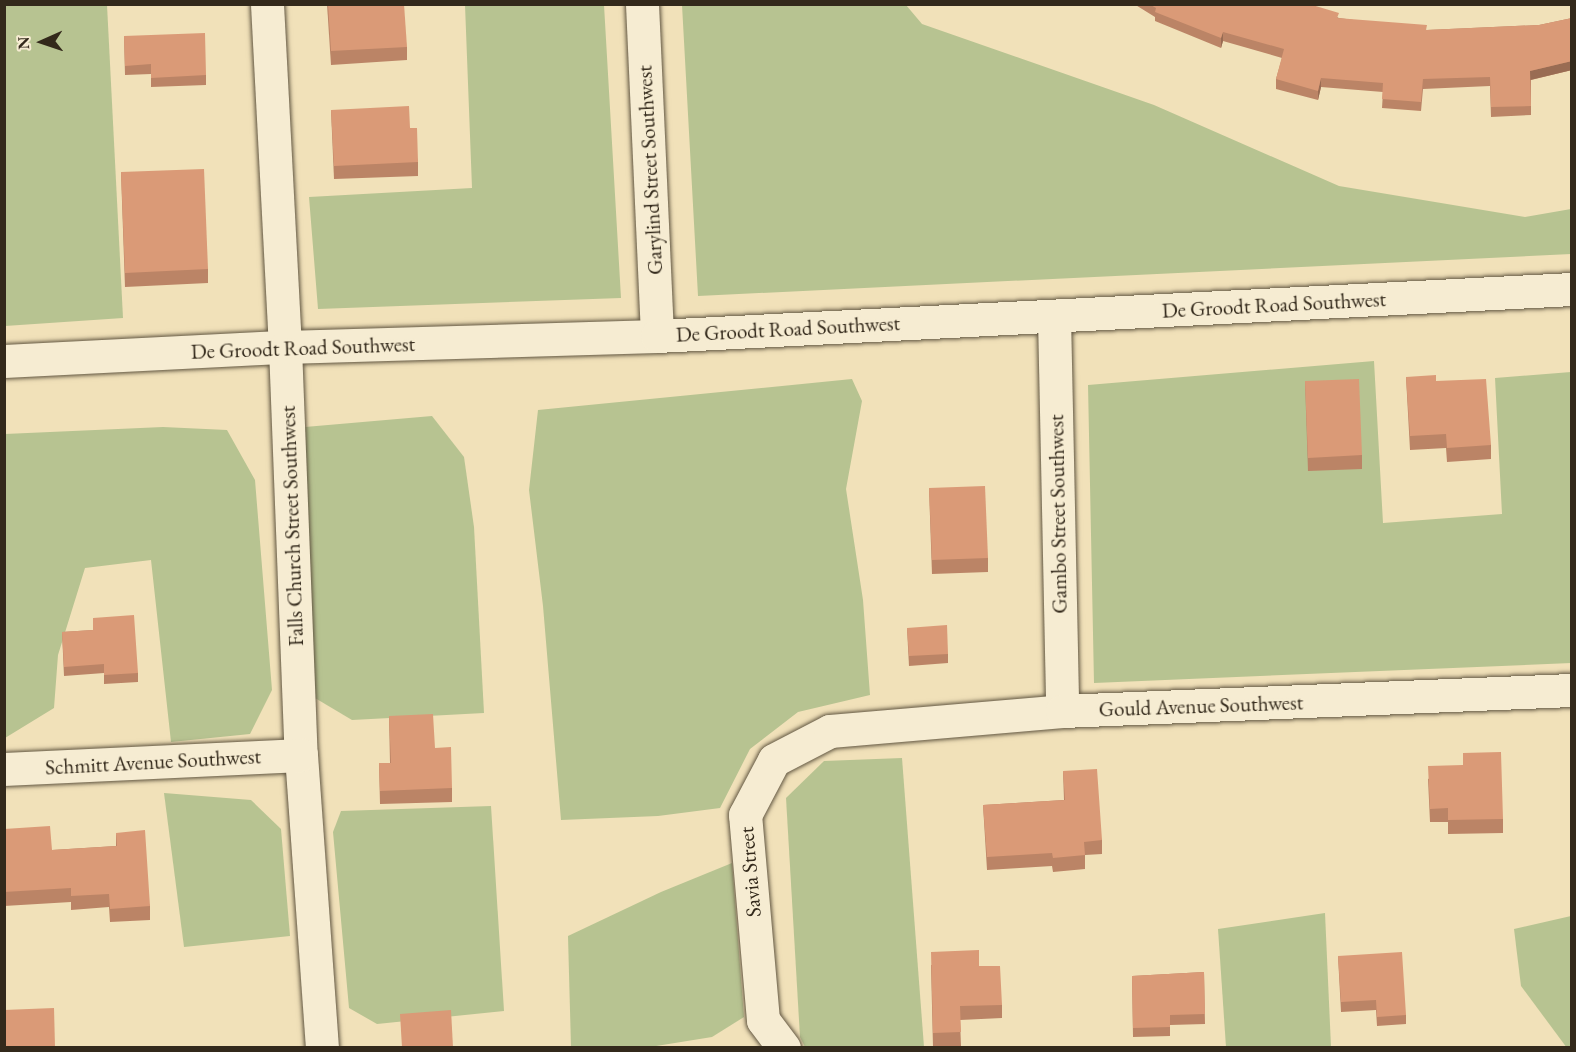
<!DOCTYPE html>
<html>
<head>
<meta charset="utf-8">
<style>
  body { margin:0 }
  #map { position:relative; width:1576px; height:1052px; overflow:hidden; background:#f1e1b9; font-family:"EB Garamond",serif }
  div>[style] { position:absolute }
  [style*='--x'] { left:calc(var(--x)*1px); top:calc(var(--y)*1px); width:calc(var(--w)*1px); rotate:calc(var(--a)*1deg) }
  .green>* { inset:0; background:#b7c391 }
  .roads { filter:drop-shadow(0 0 2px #625742) drop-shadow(0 0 2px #625742) }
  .minor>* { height:33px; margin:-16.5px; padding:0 16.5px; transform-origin:16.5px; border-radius:16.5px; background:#f6ecd2 }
  .wall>* { inset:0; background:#bb8466 }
  .shaded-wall>* { inset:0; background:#996c53 }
  .building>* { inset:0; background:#da9a77 }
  span { translate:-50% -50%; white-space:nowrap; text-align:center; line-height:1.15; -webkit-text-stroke:4.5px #f6ecd2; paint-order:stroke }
  .street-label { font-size:21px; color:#33291b }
  .frame { position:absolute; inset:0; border:6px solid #33291b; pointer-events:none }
  .north { position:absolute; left:12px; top:12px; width:60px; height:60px; -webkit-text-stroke:4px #f6ecd2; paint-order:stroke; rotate:267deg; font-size:16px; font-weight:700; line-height:24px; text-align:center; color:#33291b }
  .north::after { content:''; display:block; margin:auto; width:21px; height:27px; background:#33291b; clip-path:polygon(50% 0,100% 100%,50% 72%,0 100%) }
</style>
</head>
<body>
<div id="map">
  <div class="green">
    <i style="clip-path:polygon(5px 4px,107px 5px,123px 318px,5px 326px)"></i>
    <i style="clip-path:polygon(465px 5px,604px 5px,621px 298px,318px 309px,309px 197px,472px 188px)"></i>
    <i style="clip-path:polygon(682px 5px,906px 5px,922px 24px,1154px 105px,1339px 186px,1525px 217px,1571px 209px,1571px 254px,698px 296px)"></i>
    <i style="clip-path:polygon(1374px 361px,1383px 523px,1502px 514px,1495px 378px,1571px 372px,1571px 663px,1094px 683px,1088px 385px)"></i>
    <i style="clip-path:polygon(852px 379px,862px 401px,846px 489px,863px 600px,870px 695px,798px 712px,750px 749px,720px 808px,658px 816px,561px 820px,543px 606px,529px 490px,538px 410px)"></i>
    <i style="clip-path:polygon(432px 416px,464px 457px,474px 527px,484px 713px,352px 720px,315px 698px,305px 427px)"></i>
    <i style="clip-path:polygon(163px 427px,227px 430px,255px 480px,272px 690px,250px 734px,171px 742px,151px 560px,85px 568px,58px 655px,54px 708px,5px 738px,5px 434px)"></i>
    <i style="clip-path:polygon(902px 758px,924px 1047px,805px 1047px,800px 1037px,786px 798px,824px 761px)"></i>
    <i style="clip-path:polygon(164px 793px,251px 800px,281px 829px,290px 936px,184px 947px)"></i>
    <i style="clip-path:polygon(491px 806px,504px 1011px,377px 1024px,349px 1008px,333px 832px,341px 811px)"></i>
    <i style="clip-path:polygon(732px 863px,744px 1017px,712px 1037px,650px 1047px,571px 1047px,568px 936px,661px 892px)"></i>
    <i style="clip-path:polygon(1325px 913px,1331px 1047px,1226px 1047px,1218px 929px)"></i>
    <i style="clip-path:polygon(1571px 916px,1572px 1047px,1567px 1048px,1521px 986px,1514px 929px)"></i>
  </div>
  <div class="roads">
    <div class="minor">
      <i style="--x:267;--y:4;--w:343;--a:87"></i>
      <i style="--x:285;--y:347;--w:408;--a:87.8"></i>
      <i style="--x:301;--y:755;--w:294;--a:85.9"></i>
      <i style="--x:642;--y:4;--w:332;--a:87.4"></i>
      <i style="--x:1054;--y:316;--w:395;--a:88.8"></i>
      <i style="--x:4;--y:361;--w:281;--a:-2.9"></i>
      <i style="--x:285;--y:347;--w:372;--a:-1.7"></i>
      <i style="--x:657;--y:336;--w:916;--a:-2.94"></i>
      <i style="--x:4;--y:769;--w:297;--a:-2.7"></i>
      <i style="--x:784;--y:1048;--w:35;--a:-127"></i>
      <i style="--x:763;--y:1020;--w:206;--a:-95"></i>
      <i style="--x:745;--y:815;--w:62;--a:-62.2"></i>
      <i style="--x:774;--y:760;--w:63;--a:-27.4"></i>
      <i style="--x:830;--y:731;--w:233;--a:-4.9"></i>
      <i style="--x:1062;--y:711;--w:510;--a:-2.36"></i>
    </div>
  </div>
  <div class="wall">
    <i style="clip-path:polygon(327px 4px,407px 47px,407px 60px,331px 65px)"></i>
    <i style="clip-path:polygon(1134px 4px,1309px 4px,1339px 18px,1427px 30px,1539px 25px,1572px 18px,1572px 70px,1531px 80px,1531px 115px,1491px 117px,1490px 86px,1423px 89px,1421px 111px,1382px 108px,1383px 92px,1321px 87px,1318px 100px,1276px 89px,1276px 79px,1282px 58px,1223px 41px,1221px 48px,1155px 21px,1155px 17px)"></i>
    <i style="clip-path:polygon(124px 36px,206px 75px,206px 85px,151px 87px,151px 74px,125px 75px)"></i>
    <i style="clip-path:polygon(331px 110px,410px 128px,418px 162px,418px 176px,334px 179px)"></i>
    <i style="clip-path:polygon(121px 172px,208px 269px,208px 283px,125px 287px)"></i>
    <i style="clip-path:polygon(1406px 377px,1436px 381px,1491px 445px,1491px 459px,1447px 462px,1446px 448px,1410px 450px)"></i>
    <i style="clip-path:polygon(1305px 381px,1362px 455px,1362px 469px,1308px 471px)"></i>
    <i style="clip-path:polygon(929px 488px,988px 558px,988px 572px,932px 574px)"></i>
    <i style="clip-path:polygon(93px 618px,138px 673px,138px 682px,104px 684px,104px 673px,64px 676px,62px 632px,93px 630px)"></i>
    <i style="clip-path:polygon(907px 628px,948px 654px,948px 663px,909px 666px)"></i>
    <i style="clip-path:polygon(389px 716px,435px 748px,452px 788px,452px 802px,380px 804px,379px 763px,390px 763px)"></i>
    <i style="clip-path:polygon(1463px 753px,1503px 819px,1503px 833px,1448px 834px,1448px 822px,1430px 822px,1428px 779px,1463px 765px)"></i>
    <i style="clip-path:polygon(1063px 771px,1102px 840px,1102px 854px,1085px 855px,1085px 869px,1053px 872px,1052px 866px,987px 870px,983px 805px,1064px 800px)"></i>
    <i style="clip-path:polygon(4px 829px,52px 850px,116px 846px,116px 833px,150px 906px,150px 920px,110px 922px,109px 907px,71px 910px,71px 902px,4px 906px)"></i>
    <i style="clip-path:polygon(1338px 956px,1406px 1015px,1406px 1024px,1377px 1026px,1376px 1010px,1341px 1012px)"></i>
    <i style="clip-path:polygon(931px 965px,979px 966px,1002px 1005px,1002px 1018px,960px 1020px,961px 1046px,933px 1047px)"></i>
    <i style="clip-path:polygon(1204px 972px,1205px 1024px,1170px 1025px,1170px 1036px,1133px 1037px,1132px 976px)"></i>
  </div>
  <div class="shaded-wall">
    <i style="clip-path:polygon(1223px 32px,1223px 41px,1221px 48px,1221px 38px)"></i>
    <i style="clip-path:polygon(1572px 61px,1572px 70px,1530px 80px,1530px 71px)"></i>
    <i style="clip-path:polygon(1321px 78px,1321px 87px,1318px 100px,1318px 91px)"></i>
  </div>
  <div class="building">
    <i style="clip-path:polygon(328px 4px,404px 4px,407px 47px,331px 51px)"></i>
    <i style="clip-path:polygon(1149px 4px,1309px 4px,1339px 13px,1337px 18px,1427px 25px,1426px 30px,1539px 25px,1572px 18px,1572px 61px,1530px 71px,1531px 106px,1491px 107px,1490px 77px,1423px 79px,1421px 102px,1382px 99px,1383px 83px,1321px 78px,1318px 91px,1276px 79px,1284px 49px,1223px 32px,1221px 38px,1155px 12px,1156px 8px)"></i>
    <i style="clip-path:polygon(205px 33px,206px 75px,151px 78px,151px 64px,125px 66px,124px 36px)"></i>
    <i style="clip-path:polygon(409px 106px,410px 128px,417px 128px,418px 162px,334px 166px,331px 110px)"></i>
    <i style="clip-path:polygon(204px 169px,208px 269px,125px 273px,121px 172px)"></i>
    <i style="clip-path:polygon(1436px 375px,1436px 381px,1486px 379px,1491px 445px,1447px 448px,1446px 434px,1410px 436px,1406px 377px)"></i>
    <i style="clip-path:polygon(1359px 379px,1362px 455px,1308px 458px,1305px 381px)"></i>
    <i style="clip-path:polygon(985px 486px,988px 558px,932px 560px,929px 488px)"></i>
    <i style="clip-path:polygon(134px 615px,138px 673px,104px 675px,104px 664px,64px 667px,62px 632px,93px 630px,93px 618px)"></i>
    <i style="clip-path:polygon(947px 625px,948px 654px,909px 656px,907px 628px)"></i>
    <i style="clip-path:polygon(433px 714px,435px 748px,451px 747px,452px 788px,380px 791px,379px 763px,391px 763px,389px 716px)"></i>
    <i style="clip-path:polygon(1501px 752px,1503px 819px,1448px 820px,1448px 808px,1430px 809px,1428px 766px,1463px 765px,1463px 753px)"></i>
    <i style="clip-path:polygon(1097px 769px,1102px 840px,1084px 842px,1085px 855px,1053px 858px,1052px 853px,987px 857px,983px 805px,1065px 800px,1063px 771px)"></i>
    <i style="clip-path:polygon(50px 826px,52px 850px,117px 846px,116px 833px,145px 830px,150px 906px,110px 909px,109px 894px,71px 896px,71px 888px,4px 892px,4px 829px)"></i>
    <i style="clip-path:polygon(979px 950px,979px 966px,1000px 966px,1002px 1005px,960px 1006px,961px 1032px,933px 1033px,931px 952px)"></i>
    <i style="clip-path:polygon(1402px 952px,1406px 1015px,1377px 1017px,1376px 1000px,1341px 1002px,1338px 956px)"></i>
    <i style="clip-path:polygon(1204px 972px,1205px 1014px,1170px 1015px,1170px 1027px,1133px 1028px,1132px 976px)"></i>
    <i style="clip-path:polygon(54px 1008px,55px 1047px,4px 1047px,4px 1010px)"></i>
    <i style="clip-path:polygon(451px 1010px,453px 1047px,402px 1047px,400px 1014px)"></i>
    <i style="clip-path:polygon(483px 1046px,483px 1047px,456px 1047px)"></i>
  </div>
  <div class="street-label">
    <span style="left:650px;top:170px;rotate:-93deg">Garylind Street Southwest</span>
    <span style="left:1274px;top:305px;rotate:-3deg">De Groodt Road Southwest</span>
    <span style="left:788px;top:329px;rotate:-3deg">De Groodt Road Southwest</span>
    <span style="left:303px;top:348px;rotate:-2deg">De Groodt Road Southwest</span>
    <span style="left:1058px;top:514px;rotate:-91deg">Gambo Street Southwest</span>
    <span style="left:292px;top:526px;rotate:-92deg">Falls Church Street Southwest</span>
    <span style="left:1201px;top:706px;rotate:-2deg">Gould Avenue Southwest</span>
    <span style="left:153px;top:762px;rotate:-3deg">Schmitt Avenue Southwest</span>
    <span style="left:750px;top:872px;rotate:-95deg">Savia Street</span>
  </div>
  <div class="frame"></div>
  <div class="north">N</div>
</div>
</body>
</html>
